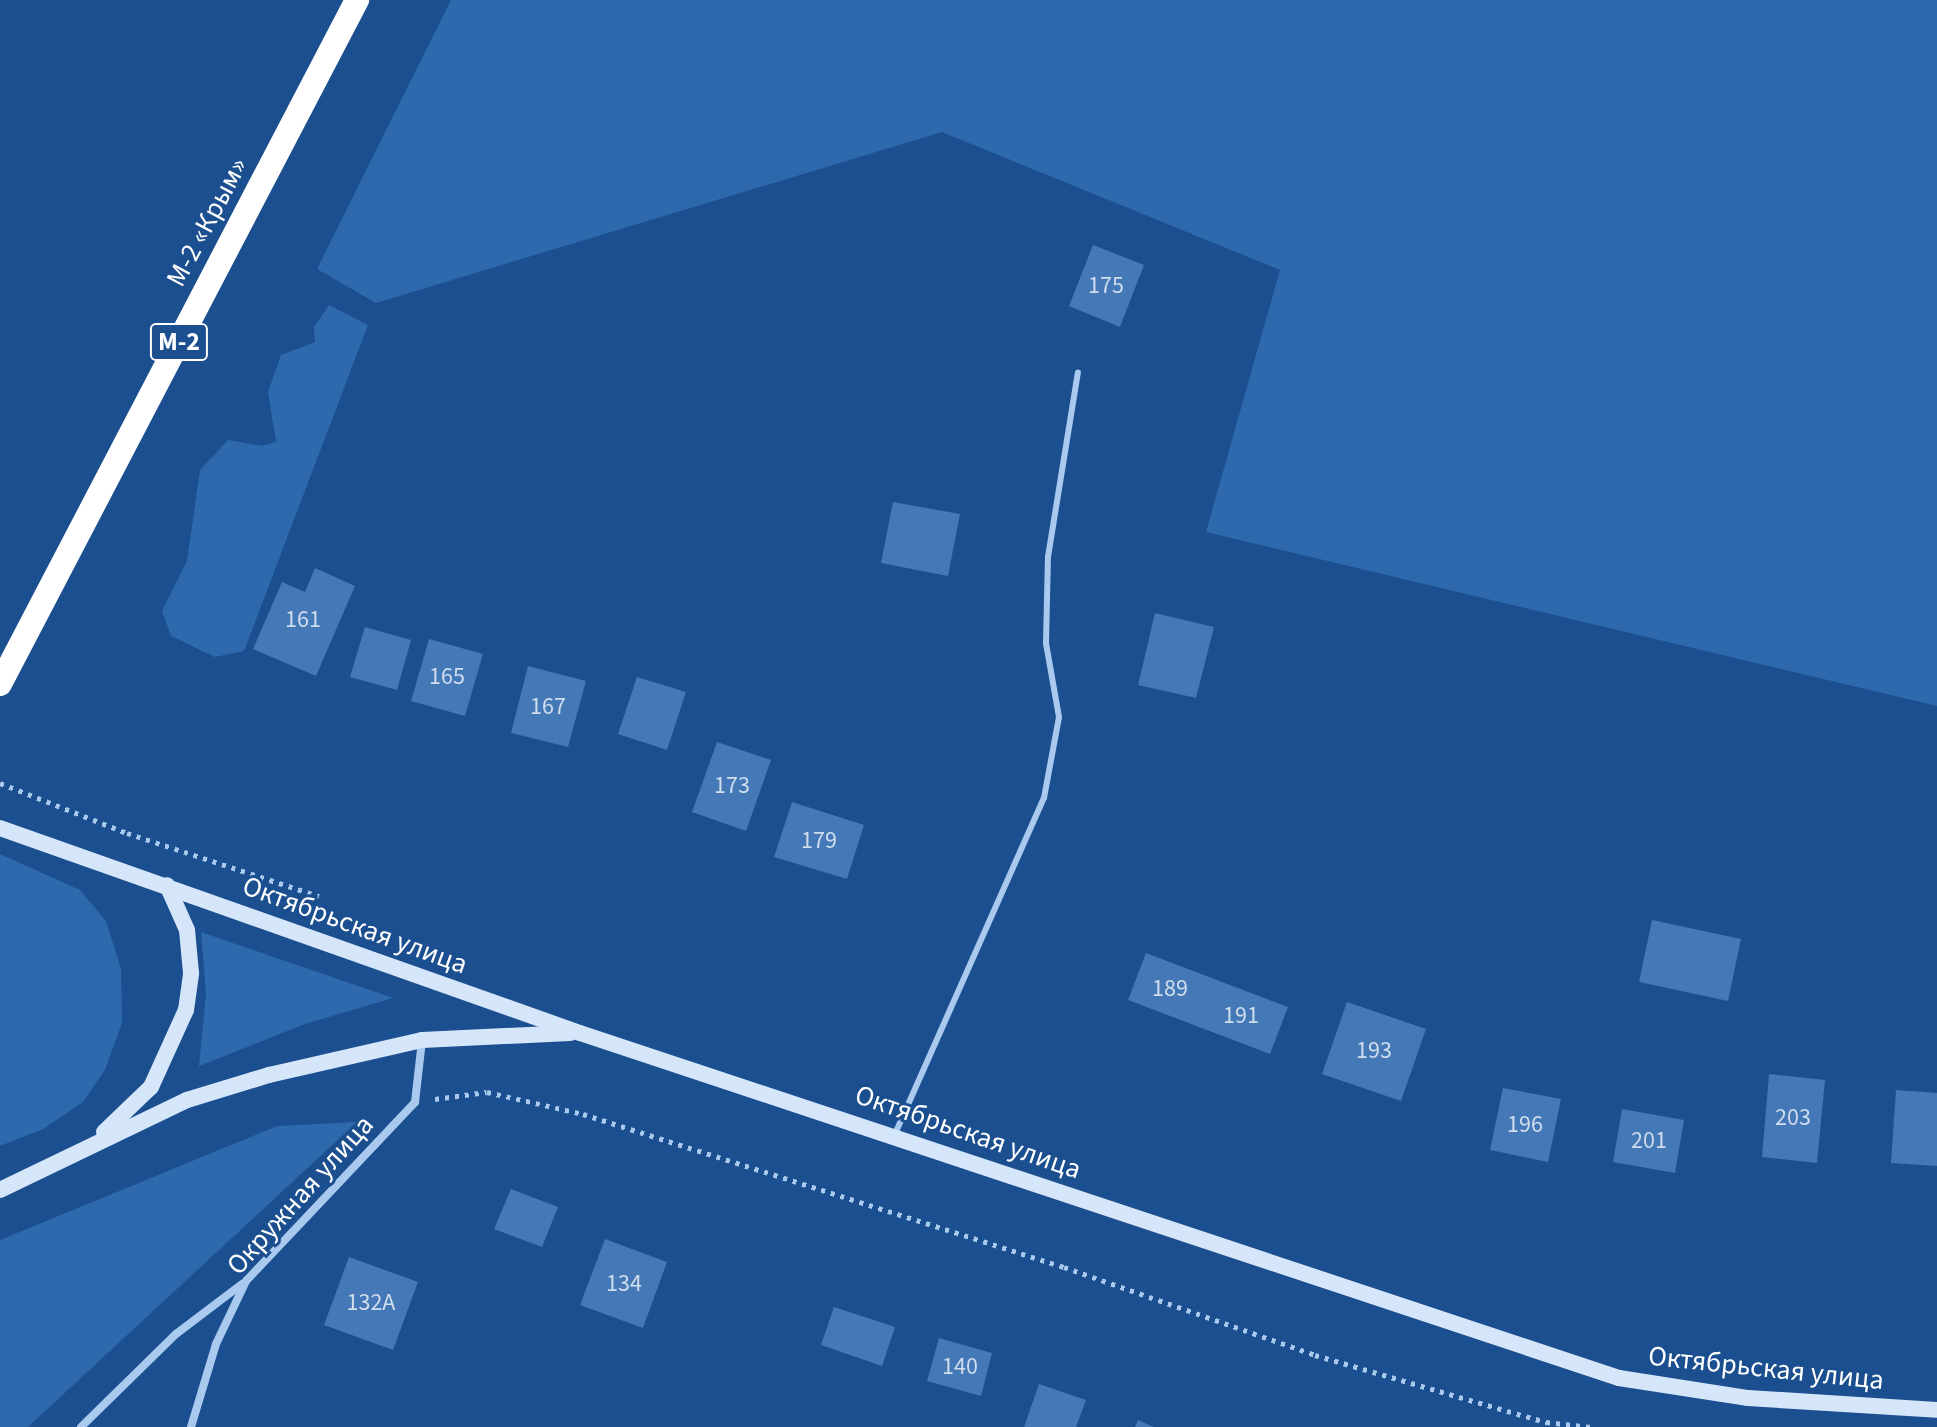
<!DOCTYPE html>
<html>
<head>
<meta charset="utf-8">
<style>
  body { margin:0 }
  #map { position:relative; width:1937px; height:1427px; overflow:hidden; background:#1b4f8f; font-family:"Source Sans 3",sans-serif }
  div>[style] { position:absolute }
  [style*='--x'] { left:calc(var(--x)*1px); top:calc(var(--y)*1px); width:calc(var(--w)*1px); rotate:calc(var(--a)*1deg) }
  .green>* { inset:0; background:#2e69ad }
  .building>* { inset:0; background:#4478b7 }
  .path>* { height:5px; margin-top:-2.5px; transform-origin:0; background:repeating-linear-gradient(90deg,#a9c9ee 0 4px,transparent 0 10px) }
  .lane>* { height:6px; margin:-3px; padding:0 3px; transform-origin:3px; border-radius:3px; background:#a9c9ee }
  .street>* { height:8px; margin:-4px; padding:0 4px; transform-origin:4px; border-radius:4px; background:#a9c9ee }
  .secondary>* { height:16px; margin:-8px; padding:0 8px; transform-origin:8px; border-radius:8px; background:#d6e6fa }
  .highway>* { height:24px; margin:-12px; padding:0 12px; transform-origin:12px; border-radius:12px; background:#fff }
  span { translate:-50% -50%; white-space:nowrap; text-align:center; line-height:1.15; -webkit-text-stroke:6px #1b4f8f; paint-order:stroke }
  .number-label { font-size:24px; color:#d0dded }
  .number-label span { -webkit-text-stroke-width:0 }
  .shield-label span { padding:2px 6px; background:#1b4f8f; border:2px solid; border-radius:6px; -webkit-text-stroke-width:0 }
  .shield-label { font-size:26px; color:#fff; font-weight:700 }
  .street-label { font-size:28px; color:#fff }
</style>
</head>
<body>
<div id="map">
  <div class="green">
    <i style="clip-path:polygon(451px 0,1937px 0,1937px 706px,1206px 532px,1280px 270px,942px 132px,376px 303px,317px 269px)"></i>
    <i style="clip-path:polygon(329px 305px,368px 325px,244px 651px,215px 657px,171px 636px,162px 611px,187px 561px,200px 470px,228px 440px,262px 446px,276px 442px,268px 392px,281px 355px,315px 342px,314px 327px)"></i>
    <i style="clip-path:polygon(0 854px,80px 890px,106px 921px,121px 969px,122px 1023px,105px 1070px,83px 1102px,43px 1129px,0 1146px)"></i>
    <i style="clip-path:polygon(201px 932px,393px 998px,305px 1024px,199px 1066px,206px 994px)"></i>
    <i style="clip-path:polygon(357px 1122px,28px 1427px,0 1427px,0 1240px,277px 1126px)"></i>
  </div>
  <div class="building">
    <i style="clip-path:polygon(1093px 245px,1144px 265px,1120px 327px,1069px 306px)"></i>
    <i style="clip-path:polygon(893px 502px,960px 514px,948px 576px,881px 563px)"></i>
    <i style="clip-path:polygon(315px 568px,355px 586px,316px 676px,253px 649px,282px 582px,305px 592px)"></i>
    <i style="clip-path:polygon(1155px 613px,1214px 627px,1196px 698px,1138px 685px)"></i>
    <i style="clip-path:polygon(365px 627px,411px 640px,397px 690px,350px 677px)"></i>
    <i style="clip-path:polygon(429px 639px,483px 654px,465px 716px,411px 701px)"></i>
    <i style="clip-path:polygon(528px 666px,586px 681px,568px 747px,511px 733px)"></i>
    <i style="clip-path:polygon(637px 677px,686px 692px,667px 750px,618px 734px)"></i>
    <i style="clip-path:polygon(717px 742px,771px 760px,746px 831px,692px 812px)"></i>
    <i style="clip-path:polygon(792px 802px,864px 825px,847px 879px,774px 857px)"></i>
    <i style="clip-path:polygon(1652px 920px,1741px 939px,1728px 1001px,1639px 982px)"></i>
    <i style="clip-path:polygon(1146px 953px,1288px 1007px,1270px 1054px,1128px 1000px)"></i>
    <i style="clip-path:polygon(1347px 1002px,1426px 1029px,1401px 1101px,1322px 1074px)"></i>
    <i style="clip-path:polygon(1769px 1074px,1825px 1080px,1817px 1163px,1762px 1157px)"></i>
    <i style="clip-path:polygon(1503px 1088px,1561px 1099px,1548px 1162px,1490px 1150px)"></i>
    <i style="clip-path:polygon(1896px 1090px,1937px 1093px,1937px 1166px,1891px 1163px)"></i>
    <i style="clip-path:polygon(1622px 1109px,1684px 1120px,1675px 1173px,1613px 1162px)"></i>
    <i style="clip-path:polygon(511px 1189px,558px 1207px,542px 1247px,494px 1229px)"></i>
    <i style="clip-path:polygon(605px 1239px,667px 1262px,643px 1328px,580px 1305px)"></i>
    <i style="clip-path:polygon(349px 1257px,418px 1282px,393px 1350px,324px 1325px)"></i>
    <i style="clip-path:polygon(834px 1307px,895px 1327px,882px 1366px,821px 1345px)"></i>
    <i style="clip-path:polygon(939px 1338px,992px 1353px,981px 1396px,927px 1381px)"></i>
    <i style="clip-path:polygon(1039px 1384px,1086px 1400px,1076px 1427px,1024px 1427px)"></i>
    <i style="clip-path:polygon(1138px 1420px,1154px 1427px,1135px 1427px)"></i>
  </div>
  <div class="path">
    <i style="--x:0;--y:783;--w:136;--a:21.5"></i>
    <i style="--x:127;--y:833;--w:202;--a:18.2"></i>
    <i style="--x:435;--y:1099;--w:52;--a:-7.7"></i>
    <i style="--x:487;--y:1092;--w:98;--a:12.9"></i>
    <i style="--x:583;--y:1114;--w:505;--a:17.65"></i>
    <i style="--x:1064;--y:1267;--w:266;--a:19.3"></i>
    <i style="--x:1315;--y:1355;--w:241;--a:16.2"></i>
    <i style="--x:1546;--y:1422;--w:45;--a:6.3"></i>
  </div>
  <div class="lane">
    <i style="--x:895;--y:1134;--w:368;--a:-66.1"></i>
    <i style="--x:1044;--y:798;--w:82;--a:-79.5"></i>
    <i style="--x:1059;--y:717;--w:75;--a:-100"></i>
    <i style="--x:1046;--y:643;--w:86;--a:-88.7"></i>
    <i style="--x:1048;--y:557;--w:187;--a:-80.8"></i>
  </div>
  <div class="street">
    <i style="--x:81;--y:1427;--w:133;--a:-44.4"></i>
    <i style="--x:176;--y:1334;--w:83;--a:-37.1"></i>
    <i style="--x:191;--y:1427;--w:87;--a:-73.2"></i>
    <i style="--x:216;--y:1344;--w:70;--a:-64.5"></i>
    <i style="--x:246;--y:1281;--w:246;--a:-46.6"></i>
    <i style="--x:415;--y:1102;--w:61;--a:-83.5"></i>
  </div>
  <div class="secondary">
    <i style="--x:0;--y:828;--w:615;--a:19.47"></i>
    <i style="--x:580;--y:1033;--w:1095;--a:18.37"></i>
    <i style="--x:1619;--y:1378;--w:131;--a:8.8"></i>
    <i style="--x:1748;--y:1398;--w:189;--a:3.6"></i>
    <i style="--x:104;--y:1132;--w:65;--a:-43.8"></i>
    <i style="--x:151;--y:1087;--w:85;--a:-65.6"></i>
    <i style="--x:186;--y:1010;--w:37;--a:-82"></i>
    <i style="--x:191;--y:973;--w:43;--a:-95.3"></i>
    <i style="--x:187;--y:930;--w:49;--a:-114"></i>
    <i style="--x:0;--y:1190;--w:208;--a:-25.7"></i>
    <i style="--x:187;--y:1100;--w:86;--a:-17"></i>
    <i style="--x:269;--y:1075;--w:157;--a:-12.9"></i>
    <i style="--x:422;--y:1040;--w:148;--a:-2.7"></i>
  </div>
  <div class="highway">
    <i style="--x:0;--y:684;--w:772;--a:-62.44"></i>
  </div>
  <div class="number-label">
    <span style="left:1106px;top:286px">175</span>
    <span style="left:303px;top:620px">161</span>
    <span style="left:447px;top:677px">165</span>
    <span style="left:548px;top:707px">167</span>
    <span style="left:732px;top:786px">173</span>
    <span style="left:819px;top:841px">179</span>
    <span style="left:1170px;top:989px">189</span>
    <span style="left:1241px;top:1016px">191</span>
    <span style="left:1374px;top:1051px">193</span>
    <span style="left:1793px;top:1118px">203</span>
    <span style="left:1525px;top:1125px">196</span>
    <span style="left:1649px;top:1141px">201</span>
    <span style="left:624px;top:1284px">134</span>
    <span style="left:371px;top:1303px">132А</span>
    <span style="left:960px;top:1367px">140</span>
  </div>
  <div class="shield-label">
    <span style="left:179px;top:342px">М-2</span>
  </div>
  <div class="street-label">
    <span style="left:207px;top:222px;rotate:-62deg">М-2 «Крым»</span>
    <span style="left:355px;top:925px;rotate:20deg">Октябрьская улица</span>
    <span style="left:968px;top:1132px;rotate:19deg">Октябрьская улица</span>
    <span style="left:300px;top:1195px;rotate:-48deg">Окружная улица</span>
    <span style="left:1766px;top:1368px;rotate:6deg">Октябрьская улица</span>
  </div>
</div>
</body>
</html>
